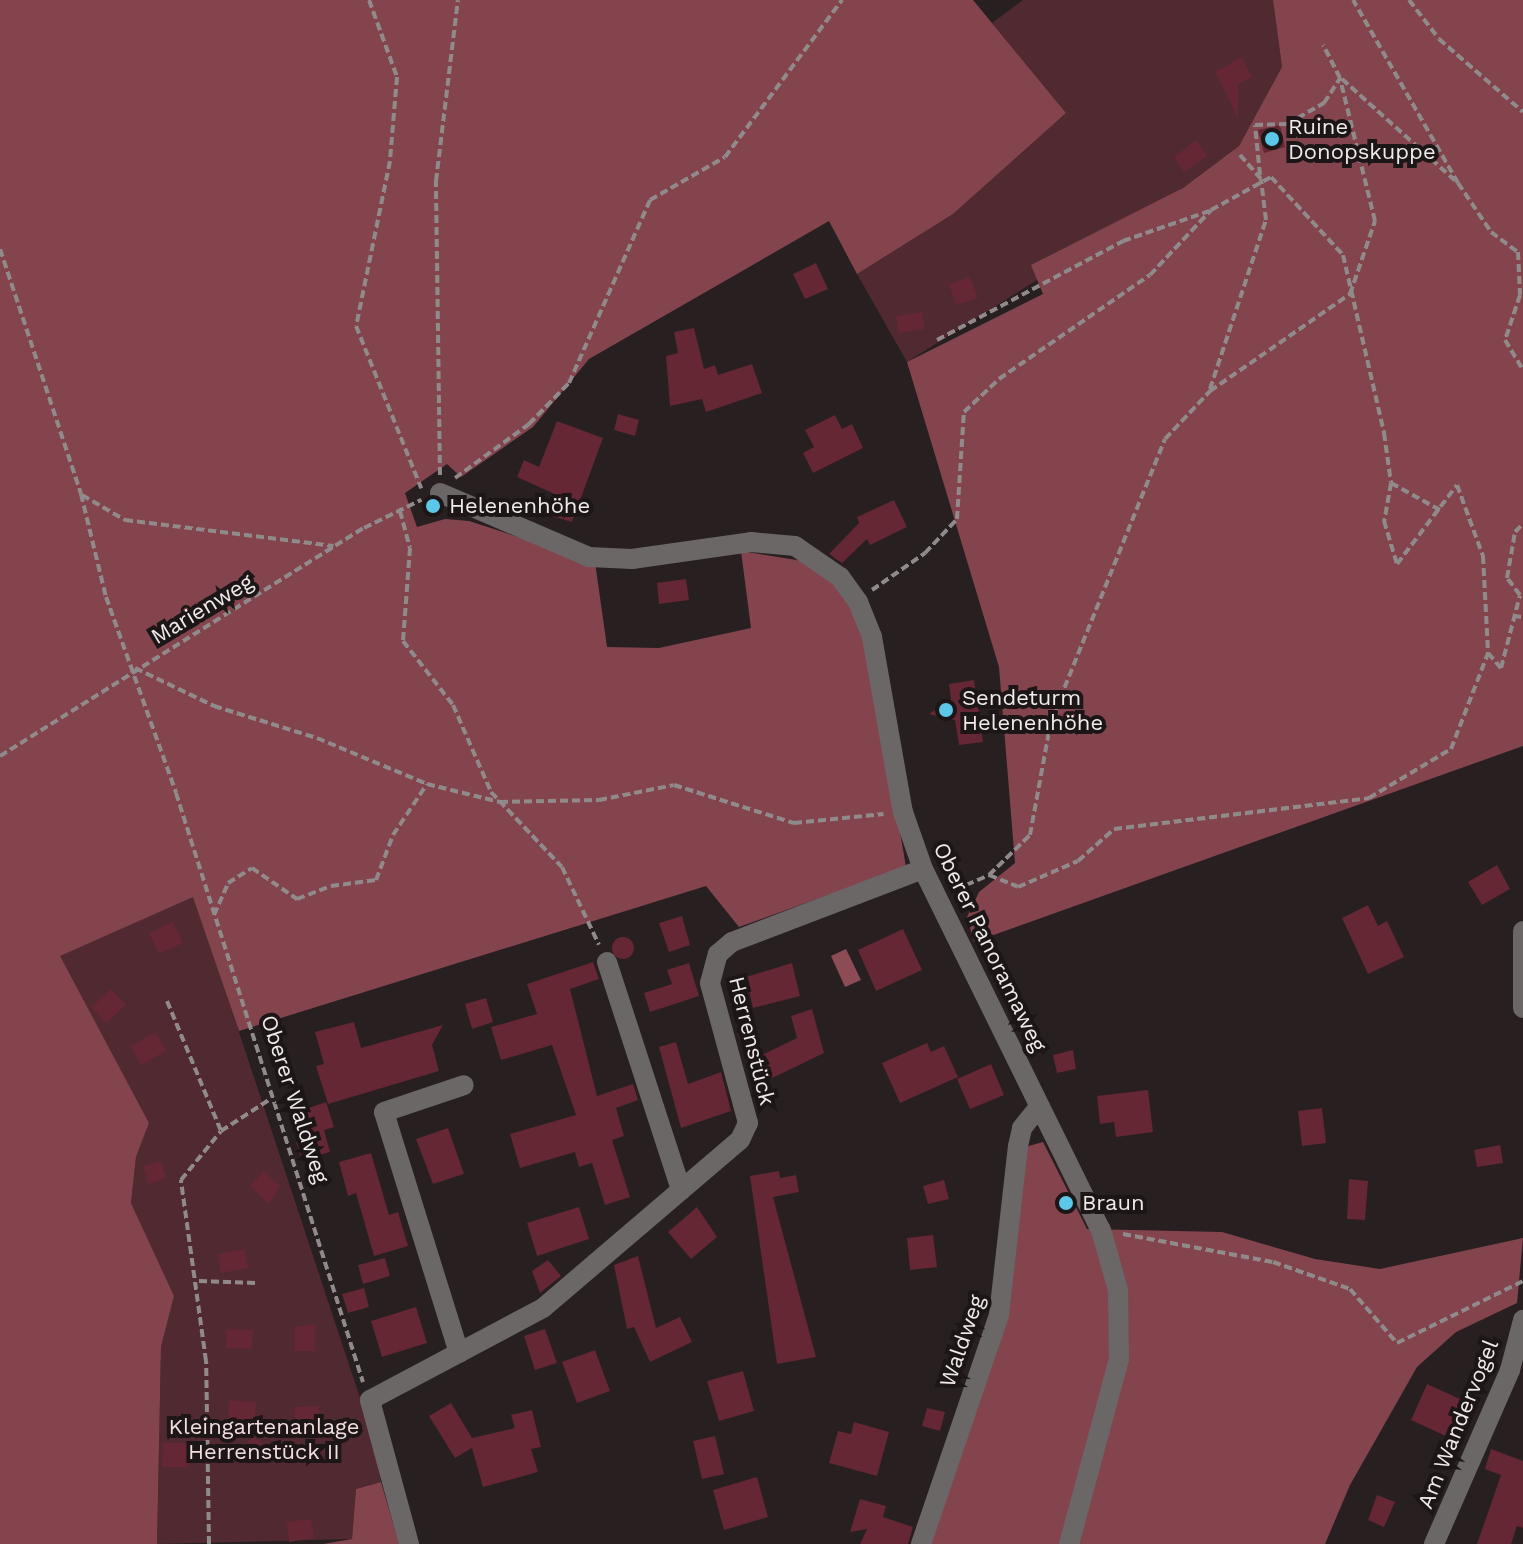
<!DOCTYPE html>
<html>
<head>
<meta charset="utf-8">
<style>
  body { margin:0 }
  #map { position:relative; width:1523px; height:1544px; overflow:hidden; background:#271f20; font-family:"Work Sans",sans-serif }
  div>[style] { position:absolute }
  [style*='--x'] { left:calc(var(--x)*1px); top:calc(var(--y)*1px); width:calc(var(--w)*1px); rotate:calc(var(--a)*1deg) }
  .green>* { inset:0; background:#502a30 }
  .forest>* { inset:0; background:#84444e }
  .water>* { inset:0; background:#8c4b55 }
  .building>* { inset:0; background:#642733 }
  .round { border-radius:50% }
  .path>* { height:4px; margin-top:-2px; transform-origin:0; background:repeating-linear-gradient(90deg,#908a8a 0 8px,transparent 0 12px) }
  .minor>* { height:20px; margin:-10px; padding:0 10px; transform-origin:10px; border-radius:10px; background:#6b6767 }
  .dots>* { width:22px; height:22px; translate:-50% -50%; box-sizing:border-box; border:4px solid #1d1617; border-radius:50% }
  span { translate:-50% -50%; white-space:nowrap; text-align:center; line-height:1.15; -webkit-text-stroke:8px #1d1617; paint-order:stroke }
  .poi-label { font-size:22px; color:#f0ebeb }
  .left { translate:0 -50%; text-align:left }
  .street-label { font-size:22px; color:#f0ebeb }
  .park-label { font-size:22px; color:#f2dddf }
</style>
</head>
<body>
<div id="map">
  <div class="green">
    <i style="clip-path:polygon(1023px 0,1273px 0,1282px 67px,1239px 146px,1183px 188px,907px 362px,857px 274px,953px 214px,1066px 113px,992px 23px)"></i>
    <i style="clip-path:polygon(194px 896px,371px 1431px,381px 1482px,356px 1489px,352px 1539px,157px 1544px,161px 1347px,174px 1296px,131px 1203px,136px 1157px,149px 1123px,59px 956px)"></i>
  </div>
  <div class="forest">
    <i style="clip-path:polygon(0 0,973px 0,1066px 113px,953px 214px,857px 274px,829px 221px,589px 359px,533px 427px,461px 477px,447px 464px,405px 493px,417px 527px,445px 519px,469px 521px,595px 562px,607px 647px,659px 648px,751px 628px,741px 551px,803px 561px,837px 587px,855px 613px,872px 668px,906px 867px,739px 927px,706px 886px,239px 1031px,193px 897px,60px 956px,149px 1123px,136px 1157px,131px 1203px,174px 1296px,161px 1347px,157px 1544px,0 1544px)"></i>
    <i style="clip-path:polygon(1273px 0,1523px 0,1523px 746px,974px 942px,967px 917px,979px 892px,1015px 863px,999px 667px,907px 362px,1043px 294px,1031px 265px,1183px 188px,1239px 146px,1282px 67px)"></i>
    <i style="clip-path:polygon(1043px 1142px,1087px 1229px,1222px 1232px,1315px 1259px,1380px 1269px,1523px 1238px,1517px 1303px,1456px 1332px,1417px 1367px,1350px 1485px,1325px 1544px,929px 1544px,1010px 1298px,1025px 1147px)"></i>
    <i style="clip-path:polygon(381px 1482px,399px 1544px,323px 1544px,352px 1539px,356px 1489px)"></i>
  </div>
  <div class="water">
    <i style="clip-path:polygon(846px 949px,861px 980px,845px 987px,831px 956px)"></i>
  </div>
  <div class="building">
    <i style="clip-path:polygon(1242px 57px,1252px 77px,1238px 84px,1238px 118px,1215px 72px)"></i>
    <i style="clip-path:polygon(1280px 125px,1285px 147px,1264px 153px,1258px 130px)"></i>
    <i style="clip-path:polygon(1196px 140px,1207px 156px,1184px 172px,1174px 157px)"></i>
    <i style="clip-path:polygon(816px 263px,828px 289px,805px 299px,793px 274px)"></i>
    <i style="clip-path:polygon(970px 277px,978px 298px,956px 305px,949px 284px)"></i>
    <i style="clip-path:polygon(922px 312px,925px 329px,899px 333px,896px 316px)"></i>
    <i style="clip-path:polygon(694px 328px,704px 369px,715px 365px,718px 375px,752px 364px,762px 393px,706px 412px,702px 399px,670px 406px,666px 356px,678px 353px,674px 332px)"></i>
    <i style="clip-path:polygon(618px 414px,639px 420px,635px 436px,614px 430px)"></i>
    <i style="clip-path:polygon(835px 415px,842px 429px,852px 424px,863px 448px,813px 473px,803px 453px,814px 447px,805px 430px)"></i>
    <i style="clip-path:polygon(557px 421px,603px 438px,572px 522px,552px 516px,559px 496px,517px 477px,524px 460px,539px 467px)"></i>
    <i style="clip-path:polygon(894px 500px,907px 527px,870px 545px,867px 539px,842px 563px,829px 554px,859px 523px,857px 517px)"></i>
    <i style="clip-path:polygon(686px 579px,689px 600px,659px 604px,657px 583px)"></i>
    <i style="clip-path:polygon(974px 680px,983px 742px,959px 745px,955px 720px,929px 714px,951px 699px,949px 684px)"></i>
    <i style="clip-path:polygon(1497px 865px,1510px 889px,1482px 905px,1468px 882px)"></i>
    <i style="clip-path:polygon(1368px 905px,1378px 926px,1387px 921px,1404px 957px,1368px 974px,1342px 918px)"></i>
    <i style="clip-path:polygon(682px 916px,690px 945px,669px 952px,659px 923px)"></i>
    <i style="clip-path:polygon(173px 922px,183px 943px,159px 954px,149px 933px)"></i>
    <i style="clip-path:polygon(903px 929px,922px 970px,876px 991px,858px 950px)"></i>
    <i class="round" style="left:612px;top:937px;width:22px;height:22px"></i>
    <i style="clip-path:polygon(593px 962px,599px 979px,570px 989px,597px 1096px,633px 1084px,638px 1100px,616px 1108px,624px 1136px,612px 1140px,630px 1197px,605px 1205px,592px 1163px,579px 1167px,575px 1152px,520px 1168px,510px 1134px,576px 1115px,552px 1045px,501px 1060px,491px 1027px,537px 1014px,527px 984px)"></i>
    <i style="clip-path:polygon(689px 963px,699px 996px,650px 1012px,644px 993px,672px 984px,667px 970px)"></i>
    <i style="clip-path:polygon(792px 963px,800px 996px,753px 1008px,746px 977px)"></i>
    <i style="clip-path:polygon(111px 989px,126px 1005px,106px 1023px,91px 1007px)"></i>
    <i style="clip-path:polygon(486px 998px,493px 1022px,472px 1029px,465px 1004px)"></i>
    <i style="clip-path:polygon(812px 1009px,824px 1053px,764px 1082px,750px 1072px,738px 1034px,754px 1029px,762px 1055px,797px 1038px,791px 1016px)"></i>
    <i style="clip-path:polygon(354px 1022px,361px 1048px,443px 1025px,432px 1045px,439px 1071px,328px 1104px,316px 1066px,324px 1064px,315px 1032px)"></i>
    <i style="clip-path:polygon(156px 1032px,166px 1051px,141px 1065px,131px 1046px)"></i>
    <i style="clip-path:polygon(676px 1042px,688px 1084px,721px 1072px,731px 1111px,681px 1128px,659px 1047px)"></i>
    <i style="clip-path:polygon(927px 1043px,931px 1052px,944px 1046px,958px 1077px,900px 1103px,882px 1063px)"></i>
    <i style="clip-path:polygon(1073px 1050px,1076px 1069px,1057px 1073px,1053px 1055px)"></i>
    <i style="clip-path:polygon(991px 1064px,1004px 1095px,970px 1109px,957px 1079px)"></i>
    <i style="clip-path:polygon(1148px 1090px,1153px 1132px,1116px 1137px,1114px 1122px,1100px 1124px,1097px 1096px)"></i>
    <i style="clip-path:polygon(326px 1102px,334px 1127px,324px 1130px,330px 1152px,302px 1160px,296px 1142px,305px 1140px,297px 1112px)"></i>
    <i style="clip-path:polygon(1322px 1108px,1326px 1143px,1302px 1146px,1298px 1111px)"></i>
    <i style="clip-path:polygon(448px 1128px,464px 1174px,433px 1184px,416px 1139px)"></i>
    <i style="clip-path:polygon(1500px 1145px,1503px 1163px,1477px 1167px,1474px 1150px)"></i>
    <i style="clip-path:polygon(371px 1153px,389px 1215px,398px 1212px,408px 1246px,374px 1256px,356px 1193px,348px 1196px,339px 1162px)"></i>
    <i style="clip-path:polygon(161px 1161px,166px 1178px,148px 1184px,143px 1166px)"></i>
    <i style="clip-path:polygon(264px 1171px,280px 1186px,269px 1204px,250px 1186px)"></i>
    <i style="clip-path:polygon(779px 1171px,780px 1178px,796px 1175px,799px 1192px,773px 1197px,816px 1357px,777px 1364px,750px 1176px)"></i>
    <i style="clip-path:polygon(1349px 1179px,1368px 1181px,1365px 1220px,1347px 1219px)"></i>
    <i style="clip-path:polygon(944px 1180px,949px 1199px,928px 1204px,923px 1186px)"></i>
    <i style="clip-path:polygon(579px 1207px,589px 1239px,537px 1256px,527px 1223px)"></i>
    <i style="clip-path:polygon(697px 1207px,717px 1237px,691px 1259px,668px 1232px)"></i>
    <i style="clip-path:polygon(933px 1235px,937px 1267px,910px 1270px,907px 1238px)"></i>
    <i style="clip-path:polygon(244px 1249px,248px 1268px,221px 1273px,218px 1254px)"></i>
    <i style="clip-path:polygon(638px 1256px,656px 1328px,680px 1317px,692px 1342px,650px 1362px,634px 1327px,627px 1329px,614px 1265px)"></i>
    <i style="clip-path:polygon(385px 1258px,390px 1276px,363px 1284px,358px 1265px)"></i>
    <i style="clip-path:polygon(548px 1260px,561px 1276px,540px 1293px,532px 1271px)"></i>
    <i style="clip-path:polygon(364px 1288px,369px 1307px,348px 1313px,342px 1294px)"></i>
    <i style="clip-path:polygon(416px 1307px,427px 1343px,382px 1357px,371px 1321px)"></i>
    <i style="clip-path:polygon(315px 1325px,315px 1351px,295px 1351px,295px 1326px)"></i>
    <i style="clip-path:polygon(227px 1329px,253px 1330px,252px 1349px,226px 1348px)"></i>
    <i style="clip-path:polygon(545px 1329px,557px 1363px,535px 1370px,524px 1336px)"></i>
    <i style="clip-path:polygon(595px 1350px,610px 1391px,577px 1403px,562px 1362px)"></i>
    <i style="clip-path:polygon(743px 1371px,754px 1411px,719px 1421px,707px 1381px)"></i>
    <i style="clip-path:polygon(1427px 1384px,1460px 1399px,1452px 1439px,1411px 1420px)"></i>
    <i style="clip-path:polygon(229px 1400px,256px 1402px,255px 1422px,228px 1420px)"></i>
    <i style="clip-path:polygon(451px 1403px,472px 1438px,515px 1428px,511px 1415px,532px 1410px,541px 1447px,531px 1449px,538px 1472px,483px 1487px,472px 1448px,455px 1458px,429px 1416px)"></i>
    <i style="clip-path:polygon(319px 1406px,319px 1425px,296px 1426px,294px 1407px)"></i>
    <i style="clip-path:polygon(927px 1408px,945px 1412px,940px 1431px,922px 1426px)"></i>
    <i style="clip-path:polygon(854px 1422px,889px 1432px,877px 1476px,829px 1463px,838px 1431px,851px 1434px)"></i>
    <i style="clip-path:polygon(254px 1436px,266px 1447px,255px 1465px,239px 1451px)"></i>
    <i style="clip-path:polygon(715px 1436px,724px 1474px,702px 1479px,693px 1441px)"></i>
    <i style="clip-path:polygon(163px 1443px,188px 1443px,188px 1467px,162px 1467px)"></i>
    <i style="clip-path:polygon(1491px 1449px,1523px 1461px,1523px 1528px,1517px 1526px,1511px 1544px,1477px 1544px,1501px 1475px,1485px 1469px)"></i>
    <i style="clip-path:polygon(757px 1477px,768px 1517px,724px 1530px,713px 1490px)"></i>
    <i style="clip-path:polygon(1377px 1495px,1395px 1502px,1384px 1527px,1368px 1520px)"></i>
    <i style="clip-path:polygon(860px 1499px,886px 1506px,883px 1517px,913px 1527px,908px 1544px,860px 1544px,867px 1529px,850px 1532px)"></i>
    <i style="clip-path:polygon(311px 1519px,314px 1538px,289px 1542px,286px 1522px)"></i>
  </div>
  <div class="path">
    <i style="--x:369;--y:0;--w:82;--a:70"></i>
    <i style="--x:397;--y:77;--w:84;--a:94.8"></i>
    <i style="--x:390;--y:161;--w:168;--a:101.6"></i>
    <i style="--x:356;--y:326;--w:175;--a:68.1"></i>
    <i style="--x:1409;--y:0;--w:49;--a:52.4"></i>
    <i style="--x:1439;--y:39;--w:111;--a:41"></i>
    <i style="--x:1342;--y:79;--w:156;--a:41.9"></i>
    <i style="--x:1458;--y:183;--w:211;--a:-119.8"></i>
    <i style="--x:1260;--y:175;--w:50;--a:-95.7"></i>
    <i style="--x:1255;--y:125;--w:32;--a:-2"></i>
    <i style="--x:1287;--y:124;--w:43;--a:-29.6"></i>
    <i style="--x:1324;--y:103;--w:30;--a:-57"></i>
    <i style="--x:1458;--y:183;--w:59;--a:56"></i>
    <i style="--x:1491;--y:232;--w:34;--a:37"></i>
    <i style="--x:1518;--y:252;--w:43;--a:87.3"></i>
    <i style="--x:1520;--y:295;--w:47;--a:108.4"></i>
    <i style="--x:1505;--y:340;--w:35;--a:59"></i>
    <i style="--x:0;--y:249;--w:258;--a:71.7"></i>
    <i style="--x:81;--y:494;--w:106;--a:76.4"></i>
    <i style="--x:106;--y:597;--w:208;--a:70.3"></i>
    <i style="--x:176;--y:793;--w:618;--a:72.39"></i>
    <i style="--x:937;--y:340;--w:211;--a:-28"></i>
    <i style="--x:1123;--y:241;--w:91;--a:-19.2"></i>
    <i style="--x:1210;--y:389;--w:178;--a:-71.7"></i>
    <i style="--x:1266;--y:220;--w:41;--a:-97"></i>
    <i style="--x:1261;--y:179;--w:32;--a:-131"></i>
    <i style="--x:440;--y:475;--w:294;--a:-90.8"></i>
    <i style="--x:436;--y:181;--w:182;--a:-83.1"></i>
    <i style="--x:455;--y:478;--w:92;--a:-36.1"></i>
    <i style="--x:529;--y:424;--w:57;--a:-45.7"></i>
    <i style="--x:569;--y:383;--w:200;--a:-66.1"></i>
    <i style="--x:650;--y:200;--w:86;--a:-29.8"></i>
    <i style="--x:725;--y:157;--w:196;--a:-53.3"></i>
    <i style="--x:1391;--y:483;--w:56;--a:28.9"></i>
    <i style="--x:82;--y:495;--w:50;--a:30.2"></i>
    <i style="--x:125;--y:520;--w:210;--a:7.1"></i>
    <i style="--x:400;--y:511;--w:38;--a:75"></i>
    <i style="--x:410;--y:548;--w:93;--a:94.3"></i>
    <i style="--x:403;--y:641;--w:81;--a:52"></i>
    <i style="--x:453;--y:705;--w:95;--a:66.4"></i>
    <i style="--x:491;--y:792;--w:103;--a:46.6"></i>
    <i style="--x:562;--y:867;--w:86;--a:64.6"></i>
    <i style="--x:872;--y:590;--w:65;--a:-34.9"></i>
    <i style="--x:925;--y:553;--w:47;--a:-46.7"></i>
    <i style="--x:957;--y:519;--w:107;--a:-86.3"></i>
    <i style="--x:964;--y:412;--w:48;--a:-43.3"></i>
    <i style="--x:999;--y:379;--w:183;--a:-34.6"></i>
    <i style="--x:1150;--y:275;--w:89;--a:-46.8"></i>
    <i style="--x:1211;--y:210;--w:68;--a:-28.8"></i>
    <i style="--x:1271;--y:177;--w:106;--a:47.3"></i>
    <i style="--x:1343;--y:255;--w:183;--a:77"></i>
    <i style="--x:1384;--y:433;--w:50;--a:82"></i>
    <i style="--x:1391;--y:483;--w:39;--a:100"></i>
    <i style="--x:1384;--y:521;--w:45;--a:73.2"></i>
    <i style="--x:1397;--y:564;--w:99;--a:-52.8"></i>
    <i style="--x:1457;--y:485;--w:76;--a:69.9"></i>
    <i style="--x:1483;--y:556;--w:97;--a:87"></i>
    <i style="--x:1488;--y:653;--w:20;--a:49"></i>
    <i style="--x:1501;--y:668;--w:75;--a:-75.4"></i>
    <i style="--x:1520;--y:595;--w:21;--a:-127"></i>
    <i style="--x:1507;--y:578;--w:47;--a:-80.1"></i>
    <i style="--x:1515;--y:532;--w:11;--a:-45"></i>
    <i style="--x:1513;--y:616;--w:10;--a:6"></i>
    <i style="--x:135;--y:668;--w:88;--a:25.7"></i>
    <i style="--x:214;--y:706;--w:108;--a:17.3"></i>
    <i style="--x:317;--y:738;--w:119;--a:22.7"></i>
    <i style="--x:427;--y:784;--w:75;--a:13.9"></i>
    <i style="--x:500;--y:802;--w:99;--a:-1.2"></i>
    <i style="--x:599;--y:800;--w:76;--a:-11.3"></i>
    <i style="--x:674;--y:785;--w:126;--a:17.6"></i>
    <i style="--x:794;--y:823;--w:90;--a:-5.7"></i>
    <i style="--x:0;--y:756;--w:430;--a:-32.1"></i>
    <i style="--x:364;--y:528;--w:64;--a:-26.2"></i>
    <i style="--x:989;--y:875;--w:31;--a:22"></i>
    <i style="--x:1018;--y:887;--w:65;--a:-23.4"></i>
    <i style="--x:1078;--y:861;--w:48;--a:-41.6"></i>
    <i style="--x:1114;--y:829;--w:257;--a:-6.9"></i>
    <i style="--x:1369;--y:798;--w:96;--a:-30.9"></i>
    <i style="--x:1451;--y:749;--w:103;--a:-68.9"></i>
    <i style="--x:966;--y:885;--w:25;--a:-23"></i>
    <i style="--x:989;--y:875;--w:57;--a:-44.3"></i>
    <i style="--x:1030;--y:835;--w:116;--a:-79.6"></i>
    <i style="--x:1051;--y:721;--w:304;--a:-68"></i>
    <i style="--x:1165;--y:439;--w:66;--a:-46.8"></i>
    <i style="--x:1210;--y:391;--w:170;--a:-34.7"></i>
    <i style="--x:1350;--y:294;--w:77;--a:-71.1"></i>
    <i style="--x:1375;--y:221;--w:147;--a:-103.8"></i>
    <i style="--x:1340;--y:78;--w:37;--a:-117"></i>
    <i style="--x:214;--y:915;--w:35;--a:-66"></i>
    <i style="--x:228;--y:883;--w:28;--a:-32"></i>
    <i style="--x:252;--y:868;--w:55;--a:34.6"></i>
    <i style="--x:297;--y:899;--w:36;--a:-21"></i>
    <i style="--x:331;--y:886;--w:45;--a:-7.6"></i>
    <i style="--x:376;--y:880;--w:48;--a:-69.3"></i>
    <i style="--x:393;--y:835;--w:61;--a:-56.3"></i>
    <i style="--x:167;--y:1001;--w:141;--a:67.4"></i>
    <i style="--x:1123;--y:1234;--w:153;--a:10.6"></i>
    <i style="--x:1273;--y:1262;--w:82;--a:19.3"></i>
    <i style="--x:1350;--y:1289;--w:72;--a:49"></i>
    <i style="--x:1397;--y:1343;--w:140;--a:-26.2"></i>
    <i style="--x:199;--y:1281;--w:59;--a:1.9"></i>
    <i style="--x:207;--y:1422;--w:101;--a:4.5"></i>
    <i style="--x:209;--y:1544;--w:183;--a:-90.9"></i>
    <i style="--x:206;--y:1361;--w:183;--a:-97.9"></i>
    <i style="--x:181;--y:1180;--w:63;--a:-50.8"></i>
    <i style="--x:221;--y:1131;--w:57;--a:-32.9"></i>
  </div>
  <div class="minor">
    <i style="--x:440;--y:493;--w:162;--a:23.2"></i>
    <i style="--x:589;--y:557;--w:43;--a:2.7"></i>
    <i style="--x:632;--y:559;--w:120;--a:-8.1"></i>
    <i style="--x:751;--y:542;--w:44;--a:5.2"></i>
    <i style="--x:795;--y:546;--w:55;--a:34.6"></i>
    <i style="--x:840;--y:577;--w:31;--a:54"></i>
    <i style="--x:858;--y:602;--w:38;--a:68"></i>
    <i style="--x:872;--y:637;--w:178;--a:80"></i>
    <i style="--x:903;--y:812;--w:60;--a:70.7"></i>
    <i style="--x:923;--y:869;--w:402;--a:63.8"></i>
    <i style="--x:1101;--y:1230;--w:62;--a:74.2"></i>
    <i style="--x:1118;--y:1290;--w:69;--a:89.2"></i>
    <i style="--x:1119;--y:1359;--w:192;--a:105.1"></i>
    <i style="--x:1523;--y:931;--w:77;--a:90"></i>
    <i style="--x:607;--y:962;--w:240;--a:72"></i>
    <i style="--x:459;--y:1353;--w:252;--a:-107.3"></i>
    <i style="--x:384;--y:1112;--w:84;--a:-18.6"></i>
    <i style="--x:409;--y:1544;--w:149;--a:-105.2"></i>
    <i style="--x:370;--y:1400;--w:196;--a:-28"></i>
    <i style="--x:543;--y:1308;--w:259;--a:-40.5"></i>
    <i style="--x:740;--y:1140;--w:19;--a:-65"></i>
    <i style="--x:748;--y:1123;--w:145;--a:-105.2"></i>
    <i style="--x:710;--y:983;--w:30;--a:-75"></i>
    <i style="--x:718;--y:954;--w:18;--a:-41"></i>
    <i style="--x:732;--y:942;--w:204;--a:-20.9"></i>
    <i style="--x:921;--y:1544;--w:242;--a:-71.2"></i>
    <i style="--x:999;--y:1315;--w:170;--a:-83.6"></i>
    <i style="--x:1018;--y:1146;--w:18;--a:-77"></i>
    <i style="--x:1022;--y:1128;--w:28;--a:-51"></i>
    <i style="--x:1434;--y:1544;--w:190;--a:-66.4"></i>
    <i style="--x:1510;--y:1370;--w:52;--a:-75.4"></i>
  </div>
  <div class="dots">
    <i style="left:1272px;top:139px;background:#5cc7e8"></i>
    <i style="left:433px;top:506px;background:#5cc7e8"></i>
    <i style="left:946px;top:710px;background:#5cc7e8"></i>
    <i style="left:1066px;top:1203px;background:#5cc7e8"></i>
  </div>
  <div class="poi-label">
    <span class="left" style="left:1288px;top:139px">Ruine<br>Donopskuppe</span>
    <span class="left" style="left:449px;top:506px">Helenenhöhe</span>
    <span class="left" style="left:962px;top:710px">Sendeturm<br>Helenenhöhe</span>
    <span class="left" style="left:1082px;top:1203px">Braun</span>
  </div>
  <div class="street-label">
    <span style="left:202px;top:609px;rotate:-31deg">Marienweg</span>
    <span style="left:990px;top:947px;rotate:64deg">Oberer Panoramaweg</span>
    <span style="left:752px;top:1041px;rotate:76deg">Herrenstück</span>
    <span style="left:295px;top:1099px;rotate:72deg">Oberer Waldweg</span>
    <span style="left:962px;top:1341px;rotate:-71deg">Waldweg</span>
    <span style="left:1458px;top:1424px;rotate:-68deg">Am Wandervogel</span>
  </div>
  <div class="park-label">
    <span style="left:264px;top:1439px">Kleingartenanlage<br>Herrenstück II</span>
  </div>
</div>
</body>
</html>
